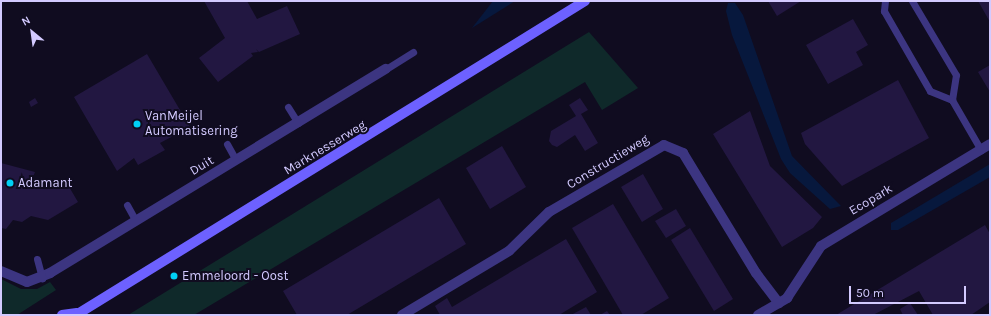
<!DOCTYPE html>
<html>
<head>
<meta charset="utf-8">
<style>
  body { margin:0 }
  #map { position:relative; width:991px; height:316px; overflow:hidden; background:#100c20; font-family:Karla,sans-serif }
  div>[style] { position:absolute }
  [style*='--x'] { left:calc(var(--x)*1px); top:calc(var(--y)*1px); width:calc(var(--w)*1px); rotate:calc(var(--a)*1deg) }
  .green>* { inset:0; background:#0f292a }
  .water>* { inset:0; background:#07183d }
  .building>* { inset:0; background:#221741 }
  .lane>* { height:7px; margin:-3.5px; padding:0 3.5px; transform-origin:3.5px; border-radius:3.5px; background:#3c3581 }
  .street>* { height:10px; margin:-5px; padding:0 5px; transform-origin:5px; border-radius:5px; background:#3c3581 }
  .secondary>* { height:10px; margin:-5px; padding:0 5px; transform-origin:5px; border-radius:5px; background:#6d61ff }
  .dots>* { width:11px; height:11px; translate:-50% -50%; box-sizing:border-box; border:2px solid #100c20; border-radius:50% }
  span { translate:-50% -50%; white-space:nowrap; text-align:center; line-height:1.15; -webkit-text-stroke:4px #100c20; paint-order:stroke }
  .poi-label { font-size:13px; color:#d3caff }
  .left { translate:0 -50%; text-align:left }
  .street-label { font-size:13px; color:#d3caff }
  .frame { position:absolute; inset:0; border:2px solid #d3caff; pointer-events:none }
  .north { position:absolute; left:12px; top:12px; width:40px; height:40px; -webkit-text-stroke:3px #100c20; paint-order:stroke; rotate:331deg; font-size:11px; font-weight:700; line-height:16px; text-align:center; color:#d3caff }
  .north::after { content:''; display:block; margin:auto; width:14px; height:18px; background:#d3caff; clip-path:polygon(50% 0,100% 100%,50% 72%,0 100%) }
  .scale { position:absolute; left:849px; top:286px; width:117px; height:18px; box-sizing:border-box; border:2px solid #d3caff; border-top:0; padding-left:5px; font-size:12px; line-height:14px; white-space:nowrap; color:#d3caff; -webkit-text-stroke:3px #100c20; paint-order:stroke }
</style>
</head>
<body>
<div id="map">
  <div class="green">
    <i style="clip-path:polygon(589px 32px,638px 88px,602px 110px,585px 82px,194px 315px,128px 315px)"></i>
    <i style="clip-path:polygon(1px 279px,21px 289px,37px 289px,50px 282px,56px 290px,17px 315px,1px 315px)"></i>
  </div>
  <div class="water">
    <i style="clip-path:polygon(493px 1px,515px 1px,472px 28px)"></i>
    <i style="clip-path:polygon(728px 3px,735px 3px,743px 15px,792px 156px,841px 206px,830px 209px,790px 173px,781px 159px,732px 35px,726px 11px)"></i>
    <i style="clip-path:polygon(990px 164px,990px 177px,898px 230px,891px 230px,891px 223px)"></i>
  </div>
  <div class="building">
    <i style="clip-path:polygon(204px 1px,247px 1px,257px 19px,287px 6px,300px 34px,259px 52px,256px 49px,258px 52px,251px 53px,253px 56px,218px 82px,199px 58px,225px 38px)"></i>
    <i style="clip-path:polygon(768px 1px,801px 1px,777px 16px)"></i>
    <i style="clip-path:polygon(978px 1px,990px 1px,990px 22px)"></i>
    <i style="clip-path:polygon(853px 19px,868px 45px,856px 52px,863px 65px,828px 84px,806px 45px)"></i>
    <i style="clip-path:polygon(147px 54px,190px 127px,160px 143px,165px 150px,138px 165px,134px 158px,117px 171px,74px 97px)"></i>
    <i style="clip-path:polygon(990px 65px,990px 92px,978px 72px)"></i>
    <i style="clip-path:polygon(898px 80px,929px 138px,842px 186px,805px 144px,801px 133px)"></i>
    <i style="clip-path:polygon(35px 98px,38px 103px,31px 107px,29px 102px)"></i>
    <i style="clip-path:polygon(580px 98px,588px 110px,581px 114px,598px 143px,585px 151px,575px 135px,557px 147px,552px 145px,549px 141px,551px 131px,576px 116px,569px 105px)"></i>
    <i style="clip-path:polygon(750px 111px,770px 166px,822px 217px,813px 228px,782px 247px,713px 134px)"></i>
    <i style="clip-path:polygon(502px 146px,526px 187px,490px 209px,466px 168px)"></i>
    <i style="clip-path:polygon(1px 163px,35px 172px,32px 180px,57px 186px,65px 180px,78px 202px,48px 220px,31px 216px,22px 222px,13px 220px,6px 229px,1px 228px)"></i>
    <i style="clip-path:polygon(643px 174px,663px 209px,642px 222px,621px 187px)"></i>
    <i style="clip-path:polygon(439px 198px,466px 244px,347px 315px,297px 315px,283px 291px)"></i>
    <i style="clip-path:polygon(613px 204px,669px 298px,641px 315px,623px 315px,572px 228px)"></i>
    <i style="clip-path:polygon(676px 209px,686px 226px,666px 238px,655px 221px)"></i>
    <i style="clip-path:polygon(985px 225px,990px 234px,990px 302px,971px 315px,933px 315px,919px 291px,873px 315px,836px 315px)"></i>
    <i style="clip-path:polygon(690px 228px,733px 299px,714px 311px,671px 240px)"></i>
    <i style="clip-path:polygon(566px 239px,597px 292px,559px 315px,440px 315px,435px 306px,447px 298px,452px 307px)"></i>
    <i style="clip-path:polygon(910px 303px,918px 315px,903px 315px,900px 309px)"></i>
    <i style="clip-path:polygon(586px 307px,591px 315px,571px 315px)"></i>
    <i style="clip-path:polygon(607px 311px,610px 315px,600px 315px)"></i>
  </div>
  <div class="lane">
    <i style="--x:885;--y:1;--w:10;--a:96"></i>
    <i style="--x:884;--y:11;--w:92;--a:60.1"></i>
    <i style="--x:930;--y:91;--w:24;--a:22"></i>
    <i style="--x:952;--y:100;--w:25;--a:-81"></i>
    <i style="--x:956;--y:75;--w:86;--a:-120.7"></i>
    <i style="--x:386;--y:69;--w:32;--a:-32"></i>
    <i style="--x:952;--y:100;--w:58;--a:59.9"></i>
    <i style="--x:288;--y:107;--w:19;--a:58"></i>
    <i style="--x:227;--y:144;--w:18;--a:61"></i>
    <i style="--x:127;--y:205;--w:18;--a:61"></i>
    <i style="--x:37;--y:259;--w:20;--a:75"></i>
  </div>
  <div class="street">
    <i style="--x:1;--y:271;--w:28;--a:23"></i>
    <i style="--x:27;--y:282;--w:25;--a:-21"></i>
    <i style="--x:50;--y:273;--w:393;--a:-31.3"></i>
    <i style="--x:402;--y:315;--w:125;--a:-30.9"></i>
    <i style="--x:509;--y:251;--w:56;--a:-44.3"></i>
    <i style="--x:549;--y:212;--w:133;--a:-30.2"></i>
    <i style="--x:664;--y:145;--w:21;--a:23"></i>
    <i style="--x:683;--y:153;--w:140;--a:58.7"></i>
    <i style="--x:756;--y:273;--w:38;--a:53"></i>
    <i style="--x:758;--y:315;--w:34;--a:-30"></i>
    <i style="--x:787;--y:298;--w:62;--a:-56.8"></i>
    <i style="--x:821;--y:246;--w:197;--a:-31.1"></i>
  </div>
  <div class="secondary">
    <i style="--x:62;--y:315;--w:15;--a:-8"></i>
    <i style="--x:76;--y:315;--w:598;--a:-31.67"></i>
  </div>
  <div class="dots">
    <i style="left:137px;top:124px;background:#00d0f5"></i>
    <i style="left:10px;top:183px;background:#00d0f5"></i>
    <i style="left:174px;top:276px;background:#00d0f5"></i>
  </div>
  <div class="poi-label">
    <span class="left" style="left:145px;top:124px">VanMeijel<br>Automatisering</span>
    <span class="left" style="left:18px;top:183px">Adamant</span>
    <span class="left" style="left:182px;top:276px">Emmeloord - Oost</span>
  </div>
  <div class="street-label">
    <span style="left:325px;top:148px;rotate:-31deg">Marknesserweg</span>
    <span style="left:608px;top:162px;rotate:-31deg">Constructieweg</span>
    <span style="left:202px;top:166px;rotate:-31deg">Duit</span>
    <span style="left:871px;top:200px;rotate:-31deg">Ecopark</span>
  </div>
  <div class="frame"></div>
  <div class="north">N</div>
  <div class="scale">50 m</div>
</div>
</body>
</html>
